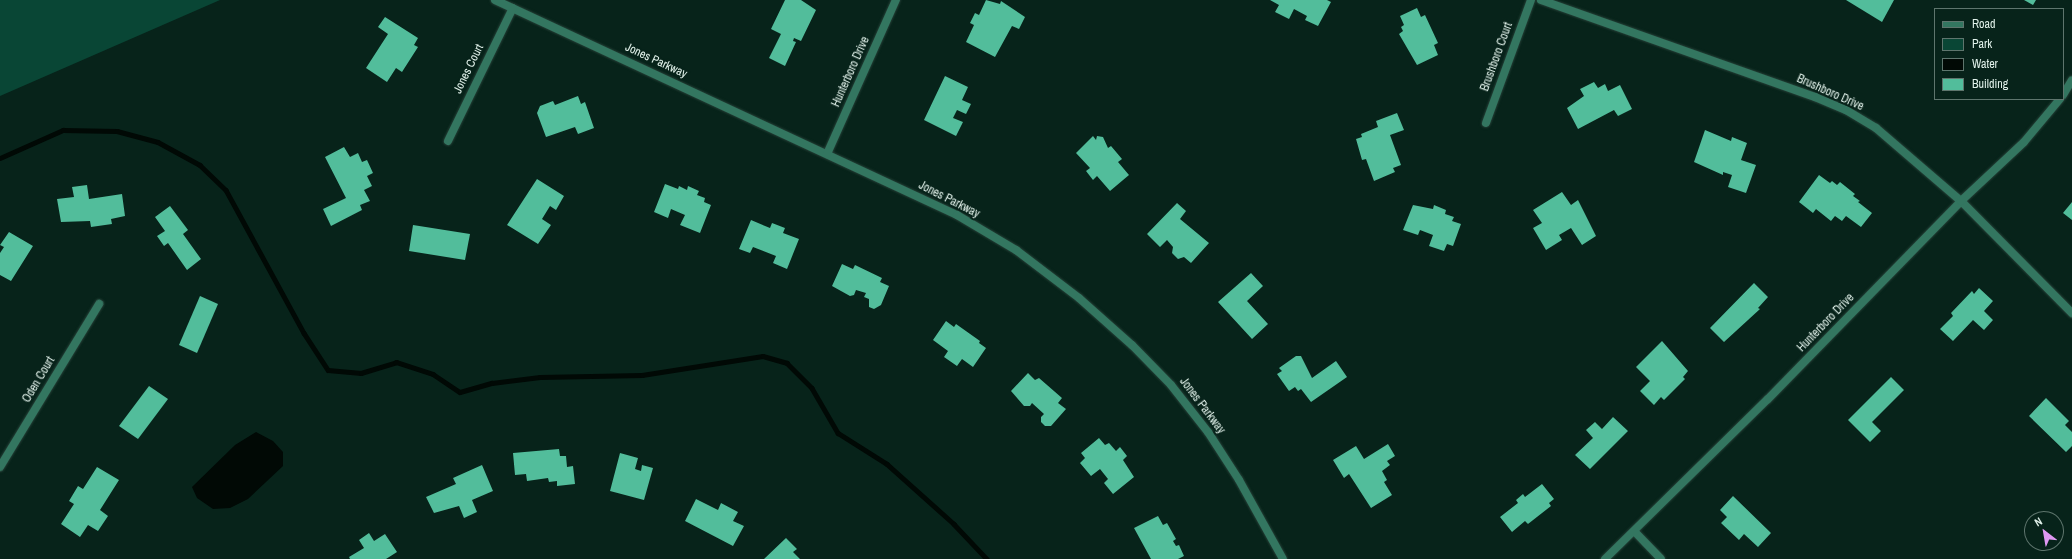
<!DOCTYPE html>
<html>
<head>
<meta charset="utf-8">
<style>
  body { margin:0 }
  #map { position:relative; width:2072px; height:559px; overflow:hidden; background:#07231a; font-family:"Archivo Narrow",sans-serif }
  div>[style] { position:absolute }
  [style*='--x'] { left:calc(var(--x)*1px); top:calc(var(--y)*1px); width:calc(var(--w)*1px); rotate:calc(var(--a)*1deg) }
  .green>* { inset:0; background:#094635 }
  .water>* { inset:0; background:#010905 }
  .stream>* { height:4.5px; margin:-2.25px; padding:0 2.25px; transform-origin:2.25px; border-radius:2.25px; background:#010905 }
  .building>* { inset:0; background:#52bd9b }
  .roads { filter:drop-shadow(0 0 1px #254037) drop-shadow(0 0 1px #254037) }
  .street>* { height:8px; margin:-4px; padding:0 4px; transform-origin:4px; border-radius:4px; background:#337660 }
  span { translate:-50% -50%; white-space:nowrap; text-align:center; line-height:1.15; -webkit-text-stroke:4px #07231a; paint-order:stroke }
  .street-label { font-size:12px; color:#e0f0e9 }
  .legend { position:absolute; left:1934px; top:8px; width:130px; height:92px; box-sizing:border-box; background:#07231a; border:1px solid #5e756d; margin:0; padding:5px 7px; list-style:none; font-size:12px; color:#e0f0e9 }
  .legend li { display:flex; align-items:center; gap:8px; height:20px }
  .legend b { width:20px; border:1px solid #5e756d }
  .north { position:absolute; left:2024px; top:511px; width:40px; height:40px; box-sizing:border-box; background:#07231a; border:1px solid #5e756d; border-radius:50%; rotate:329deg; font-size:11px; font-weight:700; line-height:16px; text-align:center; color:#e0f0e9 }
  .north::after { content:''; display:block; margin:auto; width:14px; height:18px; background:#df98f2; clip-path:polygon(50% 0,100% 100%,50% 72%,0 100%) }
</style>
</head>
<body>
<div id="map">
  <div class="green">
    <i style="clip-path:polygon(0 0,220px 0,0 96px)"></i>
  </div>
  <div class="water">
    <i style="clip-path:polygon(256px 432px,273px 441px,283px 452px,283px 466px,248px 499px,230px 508px,213px 509px,197px 498px,192px 487px,235px 445px)"></i>
  </div>
  <div class="stream">
    <i style="--x:0;--y:158;--w:69;--a:-24"></i>
    <i style="--x:63;--y:130;--w:54;--a:1.1"></i>
    <i style="--x:117;--y:131;--w:42;--a:15"></i>
    <i style="--x:158;--y:142;--w:48;--a:28.7"></i>
    <i style="--x:200;--y:165;--w:36;--a:44"></i>
    <i style="--x:226;--y:190;--w:163;--a:61.4"></i>
    <i style="--x:304;--y:333;--w:44;--a:57"></i>
    <i style="--x:328;--y:370;--w:33;--a:5"></i>
    <i style="--x:361;--y:373;--w:37;--a:-17"></i>
    <i style="--x:396;--y:362;--w:39;--a:18"></i>
    <i style="--x:433;--y:374;--w:32;--a:34"></i>
    <i style="--x:460;--y:392;--w:33;--a:-16"></i>
    <i style="--x:492;--y:383;--w:48;--a:-7.1"></i>
    <i style="--x:540;--y:377;--w:102;--a:-1.1"></i>
    <i style="--x:642;--y:375;--w:122;--a:-8.9"></i>
    <i style="--x:763;--y:356;--w:25;--a:16"></i>
    <i style="--x:787;--y:363;--w:35;--a:45"></i>
    <i style="--x:812;--y:388;--w:52;--a:60"></i>
    <i style="--x:838;--y:433;--w:58;--a:32.3"></i>
    <i style="--x:887;--y:464;--w:90;--a:41.8"></i>
    <i style="--x:954;--y:524;--w:48;--a:46.7"></i>
  </div>
  <div class="building">
    <i style="clip-path:polygon(785px 0,801px 0,816px 10px,801px 41px,794px 38px,793px 41px,796px 42px,785px 66px,769px 58px,781px 34px,771px 29px)"></i>
    <i style="clip-path:polygon(986px 0,1000px 4px,1001px 1px,1025px 17px,1019px 29px,1012px 26px,995px 57px,966px 42px,974px 25px,970px 23px,975px 13px,979px 15px)"></i>
    <i style="clip-path:polygon(1270px 0,1327px 0,1331px 2px,1318px 26px,1305px 20px,1307px 16px,1294px 9px,1289px 19px,1275px 12px,1279px 5px)"></i>
    <i style="clip-path:polygon(1846px 0,1894px 0,1882px 22px)"></i>
    <i style="clip-path:polygon(2024px 0,2036px 0,2033px 5px)"></i>
    <i style="clip-path:polygon(1417px 8px,1421px 17px,1425px 15px,1438px 43px,1434px 45px,1438px 55px,1417px 65px,1399px 34px,1403px 31px,1401px 27px,1404px 25px,1400px 16px)"></i>
    <i style="clip-path:polygon(385px 17px,418px 38px,414px 45px,418px 47px,402px 72px,396px 68px,387px 82px,366px 68px,388px 34px,378px 27px)"></i>
    <i style="clip-path:polygon(945px 76px,968px 87px,962px 100px,971px 104px,966px 114px,957px 110px,953px 118px,963px 122px,956px 136px,924px 120px)"></i>
    <i style="clip-path:polygon(1594px 82px,1598px 88px,1605px 84px,1608px 91px,1620px 85px,1632px 109px,1618px 116px,1614px 110px,1578px 129px,1567px 108px,1584px 96px,1580px 89px)"></i>
    <i style="clip-path:polygon(578px 96px,581px 104px,585px 102px,594px 128px,578px 134px,575px 127px,546px 137px,537px 113px,540px 106px,553px 101px,555px 105px)"></i>
    <i style="clip-path:polygon(1397px 113px,1404px 130px,1390px 135px,1401px 165px,1393px 168px,1395px 172px,1374px 181px,1366px 159px,1362px 160px,1356px 139px,1362px 137px,1361px 134px,1378px 127px,1376px 121px)"></i>
    <i style="clip-path:polygon(1705px 130px,1731px 141px,1732px 137px,1747px 143px,1741px 160px,1756px 165px,1746px 193px,1728px 187px,1732px 175px,1723px 172px,1723px 175px,1694px 162px)"></i>
    <i style="clip-path:polygon(1093px 136px,1096px 140px,1097px 136px,1103px 137px,1108px 148px,1111px 146px,1122px 159px,1118px 162px,1129px 175px,1110px 191px,1097px 176px,1093px 180px,1086px 171px,1090px 168px,1076px 153px)"></i>
    <i style="clip-path:polygon(344px 147px,350px 157px,358px 153px,362px 162px,367px 160px,373px 173px,367px 176px,372px 186px,364px 190px,370px 201px,360px 205px,362px 210px,331px 226px,323px 209px,346px 198px,325px 157px)"></i>
    <i style="clip-path:polygon(1819px 175px,1830px 183px,1832px 181px,1837px 185px,1840px 182px,1855px 194px,1853px 196px,1860px 201px,1858px 202px,1872px 213px,1861px 227px,1846px 216px,1842px 221px,1835px 216px,1831px 221px,1816px 209px,1813px 213px,1799px 202px)"></i>
    <i style="clip-path:polygon(537px 179px,564px 196px,556px 210px,550px 206px,542px 219px,551px 225px,538px 244px,507px 225px)"></i>
    <i style="clip-path:polygon(665px 184px,678px 189px,679px 186px,687px 190px,688px 186px,699px 191px,697px 195px,705px 198px,704px 202px,711px 205px,700px 233px,680px 225px,685px 215px,671px 209px,668px 218px,654px 212px)"></i>
    <i style="clip-path:polygon(87px 185px,89px 199px,122px 194px,125px 216px,111px 219px,112px 224px,91px 227px,90px 221px,61px 222px,57px 199px,74px 197px,72px 187px)"></i>
    <i style="clip-path:polygon(1562px 192px,1571px 205px,1578px 200px,1596px 236px,1582px 245px,1571px 228px,1559px 235px,1562px 240px,1546px 250px,1533px 228px,1542px 223px,1533px 210px)"></i>
    <i style="clip-path:polygon(2072px 202px,2072px 220px,2063px 213px)"></i>
    <i style="clip-path:polygon(1177px 203px,1186px 211px,1180px 219px,1209px 243px,1191px 263px,1184px 257px,1178px 259px,1172px 253px,1173px 247px,1167px 240px,1160px 247px,1147px 234px)"></i>
    <i style="clip-path:polygon(1413px 205px,1433px 209px,1434px 205px,1446px 210px,1445px 214px,1454px 217px,1452px 221px,1461px 224px,1453px 246px,1447px 244px,1444px 251px,1429px 246px,1433px 235px,1420px 230px,1418px 235px,1403px 230px)"></i>
    <i style="clip-path:polygon(170px 206px,188px 230px,183px 234px,201px 259px,187px 270px,168px 243px,164px 246px,157px 236px,165px 231px,155px 217px)"></i>
    <i style="clip-path:polygon(751px 220px,770px 228px,772px 223px,785px 228px,783px 233px,799px 239px,787px 269px,773px 263px,776px 256px,753px 247px,750px 253px,739px 249px)"></i>
    <i style="clip-path:polygon(413px 225px,470px 234px,465px 260px,409px 251px)"></i>
    <i style="clip-path:polygon(9px 232px,33px 246px,11px 281px,0 275px,0 253px,4px 247px,0 245px)"></i>
    <i style="clip-path:polygon(842px 264px,853px 269px,855px 265px,882px 278px,880px 282px,889px 286px,881px 305px,874px 309px,869px 307px,869px 299px,864px 297px,866px 293px,856px 290px,854px 295px,850px 296px,832px 286px)"></i>
    <i style="clip-path:polygon(1251px 273px,1263px 286px,1247px 301px,1268px 324px,1252px 339px,1218px 302px)"></i>
    <i style="clip-path:polygon(1754px 283px,1768px 297px,1758px 308px,1760px 309px,1724px 342px,1710px 328px)"></i>
    <i style="clip-path:polygon(1979px 288px,1993px 301px,1984px 311px,1993px 320px,1984px 330px,1973px 320px,1953px 341px,1940px 329px,1953px 316px,1951px 313px,1972px 291px,1974px 294px)"></i>
    <i style="clip-path:polygon(200px 296px,218px 304px,197px 353px,179px 345px)"></i>
    <i style="clip-path:polygon(946px 321px,954px 327px,956px 324px,980px 341px,979px 343px,986px 348px,973px 367px,962px 359px,957px 366px,944px 357px,948px 351px,933px 340px)"></i>
    <i style="clip-path:polygon(1662px 341px,1688px 371px,1683px 377px,1685px 379px,1664px 400px,1661px 397px,1654px 405px,1640px 391px,1650px 381px,1636px 367px)"></i>
    <i style="clip-path:polygon(1296px 356px,1301px 356px,1312px 378px,1336px 361px,1347px 377px,1311px 402px,1301px 389px,1298px 391px,1295px 387px,1289px 391px,1277px 374px,1282px 371px,1279px 368px)"></i>
    <i style="clip-path:polygon(1028px 373px,1035px 380px,1039px 378px,1062px 398px,1058px 403px,1066px 409px,1051px 426px,1045px 426px,1041px 422px,1041px 417px,1044px 414px,1032px 403px,1030px 406px,1024px 406px,1011px 391px)"></i>
    <i style="clip-path:polygon(1891px 377px,1904px 390px,1872px 422px,1881px 431px,1870px 442px,1848px 420px)"></i>
    <i style="clip-path:polygon(149px 386px,168px 399px,138px 439px,119px 426px)"></i>
    <i style="clip-path:polygon(2046px 398px,2069px 421px,2065px 425px,2072px 432px,2072px 446px,2066px 452px,2029px 416px)"></i>
    <i style="clip-path:polygon(1613px 417px,1628px 431px,1590px 469px,1575px 455px,1593px 438px,1586px 430px,1595px 422px,1602px 429px)"></i>
    <i style="clip-path:polygon(1099px 438px,1105px 445px,1109px 443px,1116px 451px,1120px 447px,1127px 456px,1123px 460px,1134px 477px,1113px 494px,1104px 483px,1108px 479px,1100px 469px,1091px 476px,1080px 463px,1085px 458px,1081px 453px)"></i>
    <i style="clip-path:polygon(1388px 444px,1395px 456px,1387px 461px,1390px 465px,1382px 471px,1387px 480px,1384px 482px,1392px 495px,1371px 508px,1349px 474px,1344px 478px,1333px 460px,1356px 446px,1364px 459px)"></i>
    <i style="clip-path:polygon(559px 449px,560px 456px,566px 456px,567px 467px,573px 466px,575px 484px,557px 486px,557px 481px,549px 482px,548px 478px,527px 481px,526px 474px,515px 475px,513px 453px)"></i>
    <i style="clip-path:polygon(620px 453px,638px 458px,635px 469px,641px 471px,642px 465px,653px 468px,644px 500px,610px 491px)"></i>
    <i style="clip-path:polygon(482px 465px,493px 491px,472px 500px,477px 512px,464px 518px,459px 506px,434px 513px,426px 497px,456px 484px,453px 478px)"></i>
    <i style="clip-path:polygon(97px 467px,119px 480px,100px 510px,108px 516px,98px 531px,88px 525px,80px 537px,61px 524px,74px 504px,69px 501px,78px 486px,83px 489px)"></i>
    <i style="clip-path:polygon(1542px 484px,1554px 499px,1549px 503px,1551px 506px,1528px 524px,1525px 521px,1512px 532px,1500px 517px,1518px 503px,1516px 500px,1523px 494px,1525px 497px)"></i>
    <i style="clip-path:polygon(1733px 496px,1771px 533px,1758px 547px,1744px 534px,1739px 540px,1721px 523px,1727px 517px,1720px 510px)"></i>
    <i style="clip-path:polygon(696px 499px,718px 510px,721px 503px,738px 512px,733px 521px,744px 526px,733px 546px,685px 521px)"></i>
    <i style="clip-path:polygon(1158px 516px,1163px 525px,1167px 523px,1176px 539px,1173px 541px,1176px 546px,1179px 545px,1184px 556px,1178px 559px,1151px 559px,1134px 528px)"></i>
    <i style="clip-path:polygon(369px 533px,374px 541px,385px 534px,397px 552px,386px 559px,350px 559px,349px 557px,364px 548px,359px 540px)"></i>
    <i style="clip-path:polygon(786px 538px,797px 549px,793px 552px,800px 559px,764px 559px)"></i>
  </div>
  <div class="roads">
    <div class="street">
      <i style="--x:495;--y:0;--w:510;--a:24.96"></i>
      <i style="--x:957;--y:215;--w:69;--a:30.7"></i>
      <i style="--x:1016;--y:250;--w:79;--a:37.3"></i>
      <i style="--x:1079;--y:298;--w:71;--a:41.6"></i>
      <i style="--x:1132;--y:345;--w:56;--a:45.7"></i>
      <i style="--x:1171;--y:385;--w:60;--a:51.8"></i>
      <i style="--x:1208;--y:432;--w:57;--a:57.1"></i>
      <i style="--x:1239;--y:480;--w:90;--a:60.9"></i>
      <i style="--x:1541;--y:0;--w:291;--a:19.5"></i>
      <i style="--x:1815;--y:97;--w:34;--a:23"></i>
      <i style="--x:1846;--y:110;--w:35;--a:31"></i>
      <i style="--x:1876;--y:128;--w:112;--a:40.7"></i>
      <i style="--x:1961;--y:201;--w:158;--a:45.3"></i>
      <i style="--x:2063;--y:95;--w:17;--a:-59"></i>
      <i style="--x:1486;--y:123;--w:131;--a:-69.9"></i>
      <i style="--x:448;--y:141;--w:148;--a:-64"></i>
      <i style="--x:827;--y:154;--w:169;--a:-65.9"></i>
      <i style="--x:0;--y:467;--w:191;--a:-58.7"></i>
      <i style="--x:1635;--y:532;--w:37;--a:46"></i>
      <i style="--x:1605;--y:559;--w:228;--a:-44.5"></i>
      <i style="--x:1768;--y:399;--w:277;--a:-45.7"></i>
      <i style="--x:1961;--y:201;--w:86;--a:-43.1"></i>
      <i style="--x:2024;--y:142;--w:56;--a:-50.1"></i>
    </div>
  </div>
  <div class="street-label">
    <span style="left:1497px;top:57px;rotate:-70deg">Brushboro Court</span>
    <span style="left:656px;top:61px;rotate:25deg">Jones Parkway</span>
    <span style="left:469px;top:69px;rotate:-64deg">Jones Court</span>
    <span style="left:851px;top:72px;rotate:-66deg">Hunterboro Drive</span>
    <span style="left:1830px;top:93px;rotate:24deg">Brushboro Drive</span>
    <span style="left:949px;top:200px;rotate:27deg">Jones Parkway</span>
    <span style="left:1826px;top:323px;rotate:-46deg">Hunterboro Drive</span>
    <span style="left:39px;top:380px;rotate:-59deg">Oden Court</span>
    <span style="left:1202px;top:406px;rotate:53deg">Jones Parkway</span>
  </div>
  <ul class="legend">
  <li><b style="height:5px;background:#337660"></b>Road</li>
  <li><b style="height:11px;background:#094635"></b>Park</li>
  <li><b style="height:11px;background:#010905"></b>Water</li>
  <li><b style="height:11px;background:#52bd9b"></b>Building</li>
  </ul>
  <div class="north">N</div>
</div>
</body>
</html>
